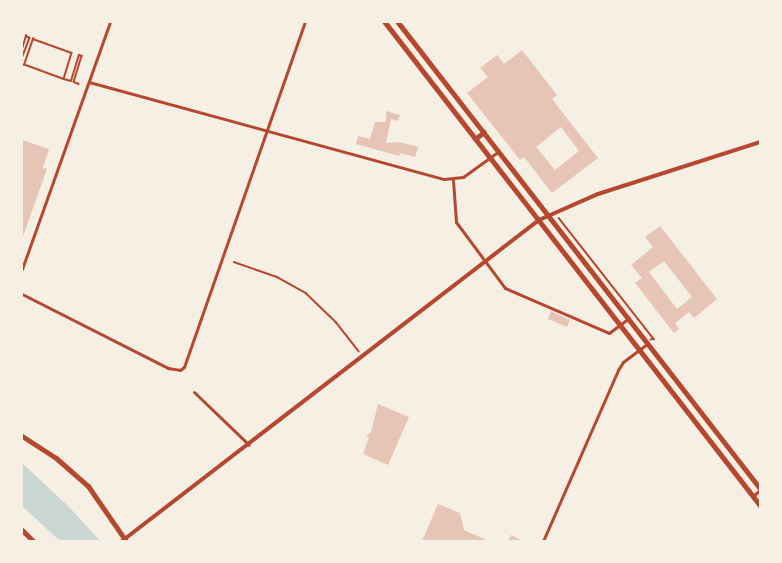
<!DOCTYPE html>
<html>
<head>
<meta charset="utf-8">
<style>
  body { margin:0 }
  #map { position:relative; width:782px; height:563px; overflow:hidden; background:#f6efe4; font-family:Quicksand,sans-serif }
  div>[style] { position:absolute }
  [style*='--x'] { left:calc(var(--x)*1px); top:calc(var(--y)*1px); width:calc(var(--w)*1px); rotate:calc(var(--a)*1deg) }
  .water>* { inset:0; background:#c9d6d2 }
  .building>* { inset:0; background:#e6c5b7 }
  .path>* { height:1.5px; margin:-0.75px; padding:0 0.75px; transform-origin:0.75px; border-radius:0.75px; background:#b5482f }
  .minor>* { height:3px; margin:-1.5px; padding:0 1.5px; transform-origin:1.5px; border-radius:1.5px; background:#b5482f }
  .tertiary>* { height:4px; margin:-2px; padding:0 2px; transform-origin:2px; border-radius:2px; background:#b5482f }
  .secondary>* { height:4.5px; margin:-2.25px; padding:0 2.25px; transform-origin:2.25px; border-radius:2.25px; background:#b5482f }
  .primary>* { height:5px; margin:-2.5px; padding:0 2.5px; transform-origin:2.5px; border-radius:2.5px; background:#b5482f }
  span { translate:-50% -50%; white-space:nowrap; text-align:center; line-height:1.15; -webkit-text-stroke:3px #f6efe4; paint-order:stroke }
  .frame { position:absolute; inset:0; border:23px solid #f6efe4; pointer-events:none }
</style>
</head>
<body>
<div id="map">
  <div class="water">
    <i style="clip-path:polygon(22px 463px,69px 507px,100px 541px,60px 541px,22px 506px)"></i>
  </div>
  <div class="building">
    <i style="clip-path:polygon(evenodd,522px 50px,557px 95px,552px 99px,598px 158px,552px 193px,524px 157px,520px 160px,467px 93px,488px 77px,480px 68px,497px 55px,504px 64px,522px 50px,561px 127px,579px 151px,555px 170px,536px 147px,561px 127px)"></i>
    <i style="clip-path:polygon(386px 111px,400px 115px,398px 121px,391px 119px,386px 143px,399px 142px,418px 147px,415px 157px,400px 153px,399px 156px,356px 144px,358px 136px,370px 139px,375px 122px,386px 122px)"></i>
    <i style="clip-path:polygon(22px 140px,49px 149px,43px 168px,47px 169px,22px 239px)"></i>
    <i style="clip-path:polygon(evenodd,660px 226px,717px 299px,694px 318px,689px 312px,675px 323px,679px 329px,674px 333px,635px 283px,642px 278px,631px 265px,653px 247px,645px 237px,660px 226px,664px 261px,692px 297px,677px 309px,649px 272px,664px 261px)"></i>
    <i style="clip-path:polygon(551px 311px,570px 320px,567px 327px,548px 319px)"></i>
    <i style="clip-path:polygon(378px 404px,409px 417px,388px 465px,363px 454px,369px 437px,366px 436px,371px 432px)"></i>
    <i style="clip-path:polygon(438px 504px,460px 513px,464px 530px,489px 541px,422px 541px)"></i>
    <i style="clip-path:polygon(511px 535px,523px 541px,508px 541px)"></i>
  </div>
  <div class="path">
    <i style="--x:22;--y:49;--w:14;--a:-73"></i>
    <i style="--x:26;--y:36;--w:4;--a:27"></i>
    <i style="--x:30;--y:38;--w:22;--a:111"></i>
    <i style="--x:22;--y:64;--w:2;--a:27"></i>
    <i style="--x:24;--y:65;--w:28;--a:-71"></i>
    <i style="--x:33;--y:39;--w:41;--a:19.7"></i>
    <i style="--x:72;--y:53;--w:27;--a:107"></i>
    <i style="--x:64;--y:79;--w:7;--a:16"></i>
    <i style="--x:71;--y:81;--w:27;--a:-73"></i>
    <i style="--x:79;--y:55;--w:3;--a:18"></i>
    <i style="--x:82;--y:56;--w:27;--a:107"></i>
    <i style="--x:74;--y:82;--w:5;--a:22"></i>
    <i style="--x:26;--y:65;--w:40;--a:20.2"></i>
    <i style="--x:559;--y:218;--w:154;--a:51.9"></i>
    <i style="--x:654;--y:339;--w:3;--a:162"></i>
    <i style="--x:234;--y:262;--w:46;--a:19.2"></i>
    <i style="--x:277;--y:277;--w:33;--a:29"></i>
    <i style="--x:306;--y:293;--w:42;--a:44"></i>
    <i style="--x:336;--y:322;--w:37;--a:52"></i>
  </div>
  <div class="minor">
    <i style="--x:89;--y:82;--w:368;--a:15.3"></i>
    <i style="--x:444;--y:179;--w:19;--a:-6"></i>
    <i style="--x:463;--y:177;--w:44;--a:-35.8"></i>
    <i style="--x:453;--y:180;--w:42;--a:85.9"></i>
    <i style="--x:456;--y:222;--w:82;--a:53.4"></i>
    <i style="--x:505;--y:288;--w:113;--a:23.4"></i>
    <i style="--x:609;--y:333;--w:25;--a:-37"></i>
    <i style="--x:22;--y:269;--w:262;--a:-70.4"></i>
    <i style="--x:22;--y:294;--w:164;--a:26.9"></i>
    <i style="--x:168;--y:368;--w:12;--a:9"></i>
    <i style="--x:180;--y:370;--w:5;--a:-37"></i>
    <i style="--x:184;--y:367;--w:366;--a:-70.7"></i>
    <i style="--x:194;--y:392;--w:76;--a:43.9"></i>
    <i style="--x:753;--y:496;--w:9;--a:-41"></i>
    <i style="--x:543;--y:541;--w:187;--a:-66.3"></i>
    <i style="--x:618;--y:370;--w:9;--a:-58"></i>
    <i style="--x:623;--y:362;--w:31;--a:-37"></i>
  </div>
  <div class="tertiary">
    <i style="--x:122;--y:541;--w:526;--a:-37.59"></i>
    <i style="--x:539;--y:220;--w:64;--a:-23.8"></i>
    <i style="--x:598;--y:194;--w:170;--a:-17.8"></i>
  </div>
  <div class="secondary">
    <i style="--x:385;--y:22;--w:611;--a:52.17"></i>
    <i style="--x:398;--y:22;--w:590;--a:52.16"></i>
    <i style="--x:475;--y:139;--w:11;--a:-38"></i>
  </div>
  <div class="primary">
    <i style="--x:22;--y:436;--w:40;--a:32.9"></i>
    <i style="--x:56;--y:458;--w:43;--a:41.2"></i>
    <i style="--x:88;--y:486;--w:67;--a:55.4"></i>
    <i style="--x:22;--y:530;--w:16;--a:45"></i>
  </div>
  <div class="frame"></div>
</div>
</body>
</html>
